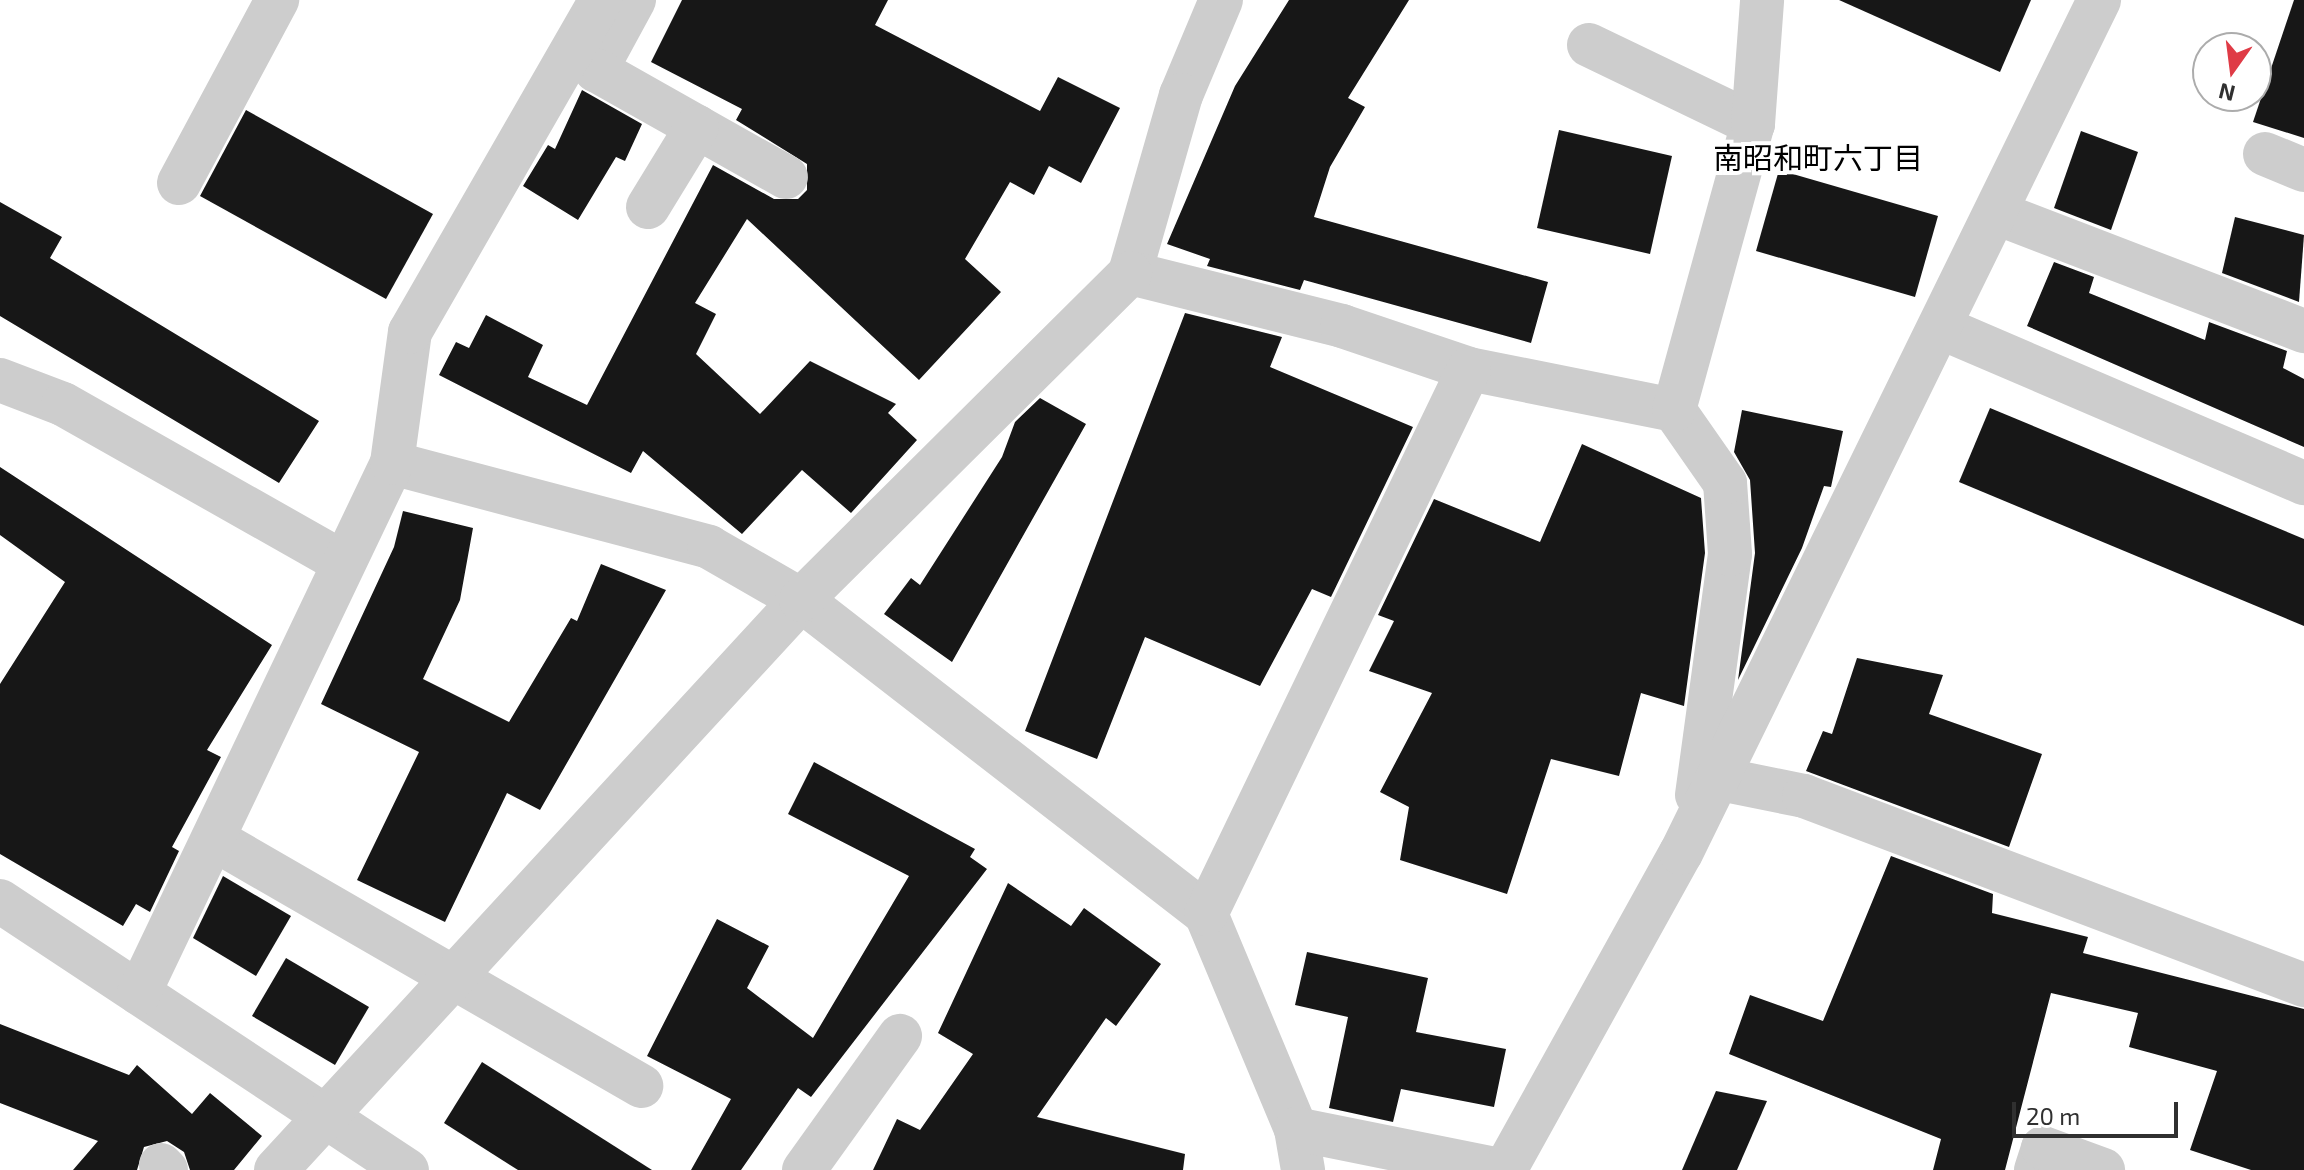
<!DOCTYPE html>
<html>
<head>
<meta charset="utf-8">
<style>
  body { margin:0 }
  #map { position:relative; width:2304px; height:1170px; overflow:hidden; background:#fff; font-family:"Exo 2","Noto Sans JP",sans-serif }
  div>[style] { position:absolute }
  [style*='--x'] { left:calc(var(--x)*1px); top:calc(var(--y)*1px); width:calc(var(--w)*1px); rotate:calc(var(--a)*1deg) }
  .building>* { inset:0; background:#171717 }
  .minor>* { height:44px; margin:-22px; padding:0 22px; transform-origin:22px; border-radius:22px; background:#cdcdcd }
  span { translate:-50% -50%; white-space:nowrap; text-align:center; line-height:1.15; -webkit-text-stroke:8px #fff; paint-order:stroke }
  .neighbourhood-label { font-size:30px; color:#000 }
  .north { position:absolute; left:2192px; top:32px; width:80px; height:80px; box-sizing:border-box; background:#fff; border:2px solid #acacac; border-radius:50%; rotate:194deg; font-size:22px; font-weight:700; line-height:32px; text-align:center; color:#303030 }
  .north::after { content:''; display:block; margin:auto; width:28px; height:36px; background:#df3b46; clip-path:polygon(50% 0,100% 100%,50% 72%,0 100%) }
  .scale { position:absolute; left:2012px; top:1102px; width:166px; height:36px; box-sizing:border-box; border:4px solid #303030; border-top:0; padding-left:10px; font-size:24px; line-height:28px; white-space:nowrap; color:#303030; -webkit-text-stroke:6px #fff; paint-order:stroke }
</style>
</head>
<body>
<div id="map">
  <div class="building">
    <i style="clip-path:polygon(682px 0,888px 0,875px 25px,1040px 111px,1058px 77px,1120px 108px,1081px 183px,1049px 166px,1034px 195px,1010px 182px,965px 259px,1001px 292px,919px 380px,747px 219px,695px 303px,716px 314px,696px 354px,760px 414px,810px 361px,896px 404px,888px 413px,917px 440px,851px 513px,802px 470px,742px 534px,643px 451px,631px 473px,439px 375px,456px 342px,469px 348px,486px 315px,543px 345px,528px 377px,587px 405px,713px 165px,774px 199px,798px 199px,807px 190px,807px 164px,736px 120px,742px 109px,651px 62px)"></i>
    <i style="clip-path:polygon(1289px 0,1409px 0,1348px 98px,1365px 107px,1330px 167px,1314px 217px,1548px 282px,1531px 343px,1304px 280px,1300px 290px,1207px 266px,1210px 259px,1167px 244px,1235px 86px)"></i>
    <i style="clip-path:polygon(1839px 0,2031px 0,2000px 72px)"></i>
    <i style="clip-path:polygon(2294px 0,2304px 0,2304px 138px,2253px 122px)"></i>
    <i style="clip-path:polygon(582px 90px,642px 124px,625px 161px,616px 157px,578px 220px,523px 186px,548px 145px,555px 149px)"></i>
    <i style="clip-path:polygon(246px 110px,433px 214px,386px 299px,200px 196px)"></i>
    <i style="clip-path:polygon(1559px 130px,1672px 156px,1650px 254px,1537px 228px)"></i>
    <i style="clip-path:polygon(2081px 131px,2138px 152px,2111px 230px,2054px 208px)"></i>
    <i style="clip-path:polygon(1779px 170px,1938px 216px,1915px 297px,1756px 251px)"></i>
    <i style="clip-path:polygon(0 202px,62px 237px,50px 258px,319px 421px,279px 483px,0 316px)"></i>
    <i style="clip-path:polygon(2235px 217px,2304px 235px,2299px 302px,2222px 273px)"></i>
    <i style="clip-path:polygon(2054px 262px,2094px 277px,2089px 293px,2205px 340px,2209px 322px,2287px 351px,2283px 368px,2304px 379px,2304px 447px,2027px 326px)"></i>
    <i style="clip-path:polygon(1185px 313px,1282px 337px,1270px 367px,1413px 427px,1331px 597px,1312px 589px,1260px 686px,1145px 637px,1097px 759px,1025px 731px)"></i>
    <i style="clip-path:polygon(1040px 398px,1086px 424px,952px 662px,884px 614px,911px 578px,920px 585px,1002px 457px,1015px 422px)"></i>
    <i style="clip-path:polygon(1990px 408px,2304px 539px,2304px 626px,1959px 482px)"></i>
    <i style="clip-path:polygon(1742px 410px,1843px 431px,1831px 487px,1824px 486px,1802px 548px,1738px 680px,1755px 553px,1750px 480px,1734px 452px)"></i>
    <i style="clip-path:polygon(1582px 444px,1701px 498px,1705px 553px,1684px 706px,1641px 693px,1619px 776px,1551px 759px,1507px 894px,1400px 860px,1409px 807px,1380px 792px,1432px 693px,1369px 671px,1394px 621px,1378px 615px,1434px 499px,1540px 542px)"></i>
    <i style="clip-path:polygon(0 467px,272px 645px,207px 750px,221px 757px,172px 847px,179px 851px,150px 912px,136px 904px,123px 926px,0 854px,0 684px,65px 582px,0 535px)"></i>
    <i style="clip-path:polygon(403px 511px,473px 528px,460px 600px,423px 679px,509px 722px,571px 618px,577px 621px,601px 564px,666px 590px,540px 810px,507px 793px,445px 922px,357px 880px,419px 752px,321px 704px,394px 547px)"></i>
    <i style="clip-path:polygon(1857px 658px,1943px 675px,1929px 714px,2042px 754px,2009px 847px,1806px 771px,1823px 731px,1832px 734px)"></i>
    <i style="clip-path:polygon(814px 762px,975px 849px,970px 857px,987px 869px,811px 1097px,798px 1088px,741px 1170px,691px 1170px,731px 1099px,647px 1056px,717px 919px,769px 946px,747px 988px,813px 1038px,909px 876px,788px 814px)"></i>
    <i style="clip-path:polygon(1891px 856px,1993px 894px,1992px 913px,2088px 937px,2083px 953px,2304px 1009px,2304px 1170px,2251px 1170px,2190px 1150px,2217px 1071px,2129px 1047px,2138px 1013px,2051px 993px,2005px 1170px,1933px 1170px,1941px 1139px,1729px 1054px,1750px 995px,1823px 1021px)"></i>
    <i style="clip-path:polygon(223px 876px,291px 916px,256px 976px,193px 938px)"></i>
    <i style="clip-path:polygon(1008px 883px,1071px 926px,1084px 908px,1161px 964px,1116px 1026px,1106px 1018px,1037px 1117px,1185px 1154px,1183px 1170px,873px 1170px,897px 1119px,920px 1130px,973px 1054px,938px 1033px)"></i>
    <i style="clip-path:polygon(1307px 952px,1428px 978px,1416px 1032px,1506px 1049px,1494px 1107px,1401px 1089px,1393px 1122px,1329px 1108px,1348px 1017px,1295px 1005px)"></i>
    <i style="clip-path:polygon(286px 958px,369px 1007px,335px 1065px,252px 1016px)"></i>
    <i style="clip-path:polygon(0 1024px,129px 1075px,137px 1065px,192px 1114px,210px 1093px,262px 1136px,234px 1170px,190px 1170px,184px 1152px,167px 1141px,144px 1147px,137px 1170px,73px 1170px,98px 1141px,0 1103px)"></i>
    <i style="clip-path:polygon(482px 1062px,652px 1170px,518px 1170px,444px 1123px)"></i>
    <i style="clip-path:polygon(1716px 1091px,1767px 1101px,1737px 1170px,1682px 1170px)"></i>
  </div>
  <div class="minor">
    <i style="--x:634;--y:0;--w:80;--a:118.5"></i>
    <i style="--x:596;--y:70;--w:218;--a:29.4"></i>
    <i style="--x:1221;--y:0;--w:103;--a:112.8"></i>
    <i style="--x:1181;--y:95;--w:185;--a:106"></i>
    <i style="--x:1130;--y:273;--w:219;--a:14"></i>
    <i style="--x:1342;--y:326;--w:134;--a:18.7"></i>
    <i style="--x:1469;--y:369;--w:209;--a:11.3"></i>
    <i style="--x:1589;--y:45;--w:182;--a:25.7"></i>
    <i style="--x:2265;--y:154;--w:42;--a:22.3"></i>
    <i style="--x:179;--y:183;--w:208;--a:-61.8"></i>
    <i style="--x:648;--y:207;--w:94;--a:-58.5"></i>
    <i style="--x:1999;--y:214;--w:327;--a:21"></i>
    <i style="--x:1942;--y:328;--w:394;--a:23.2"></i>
    <i style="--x:0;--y:380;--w:67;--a:20.9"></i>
    <i style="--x:63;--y:404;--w:319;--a:29.5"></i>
    <i style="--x:392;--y:463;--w:328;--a:14.8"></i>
    <i style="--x:709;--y:547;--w:106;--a:29.9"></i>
    <i style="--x:801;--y:600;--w:512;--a:37.79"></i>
    <i style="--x:1206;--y:914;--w:233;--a:67.3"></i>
    <i style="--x:1296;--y:1129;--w:42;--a:80.3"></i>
    <i style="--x:1715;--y:778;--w:91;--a:11.4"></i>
    <i style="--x:1804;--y:796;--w:535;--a:20.71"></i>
    <i style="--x:1697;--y:795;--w:243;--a:-82.2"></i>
    <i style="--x:1730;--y:554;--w:71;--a:-94"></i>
    <i style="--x:1725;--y:483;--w:89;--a:-124.9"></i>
    <i style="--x:1674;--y:410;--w:297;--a:-74.6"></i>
    <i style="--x:1753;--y:124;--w:124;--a:-85.8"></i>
    <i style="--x:217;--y:841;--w:490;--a:30"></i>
    <i style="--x:0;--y:901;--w:488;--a:33.5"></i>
    <i style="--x:1206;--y:914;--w:605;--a:-64.24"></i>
    <i style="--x:139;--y:993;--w:587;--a:-64.48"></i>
    <i style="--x:392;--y:463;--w:132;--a:-82.2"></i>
    <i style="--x:410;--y:332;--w:383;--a:-60.1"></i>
    <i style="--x:1296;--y:1129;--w:207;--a:11.4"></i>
    <i style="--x:161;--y:1165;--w:7;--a:45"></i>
    <i style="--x:276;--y:1170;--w:775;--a:-47.35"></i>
    <i style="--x:801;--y:600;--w:464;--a:-44.8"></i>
    <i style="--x:804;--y:1170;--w:165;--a:-54.4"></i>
    <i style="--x:1505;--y:1170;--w:363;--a:-61"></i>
    <i style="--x:1681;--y:853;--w:950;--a:-63.89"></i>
    <i style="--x:2036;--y:1170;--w:23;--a:-72"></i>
    <i style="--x:2043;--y:1148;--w:64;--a:20.1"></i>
  </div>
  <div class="neighbourhood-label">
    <span style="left:1818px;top:157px">南昭和町六丁目</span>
  </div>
  <div class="north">N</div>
  <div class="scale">20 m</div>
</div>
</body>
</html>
